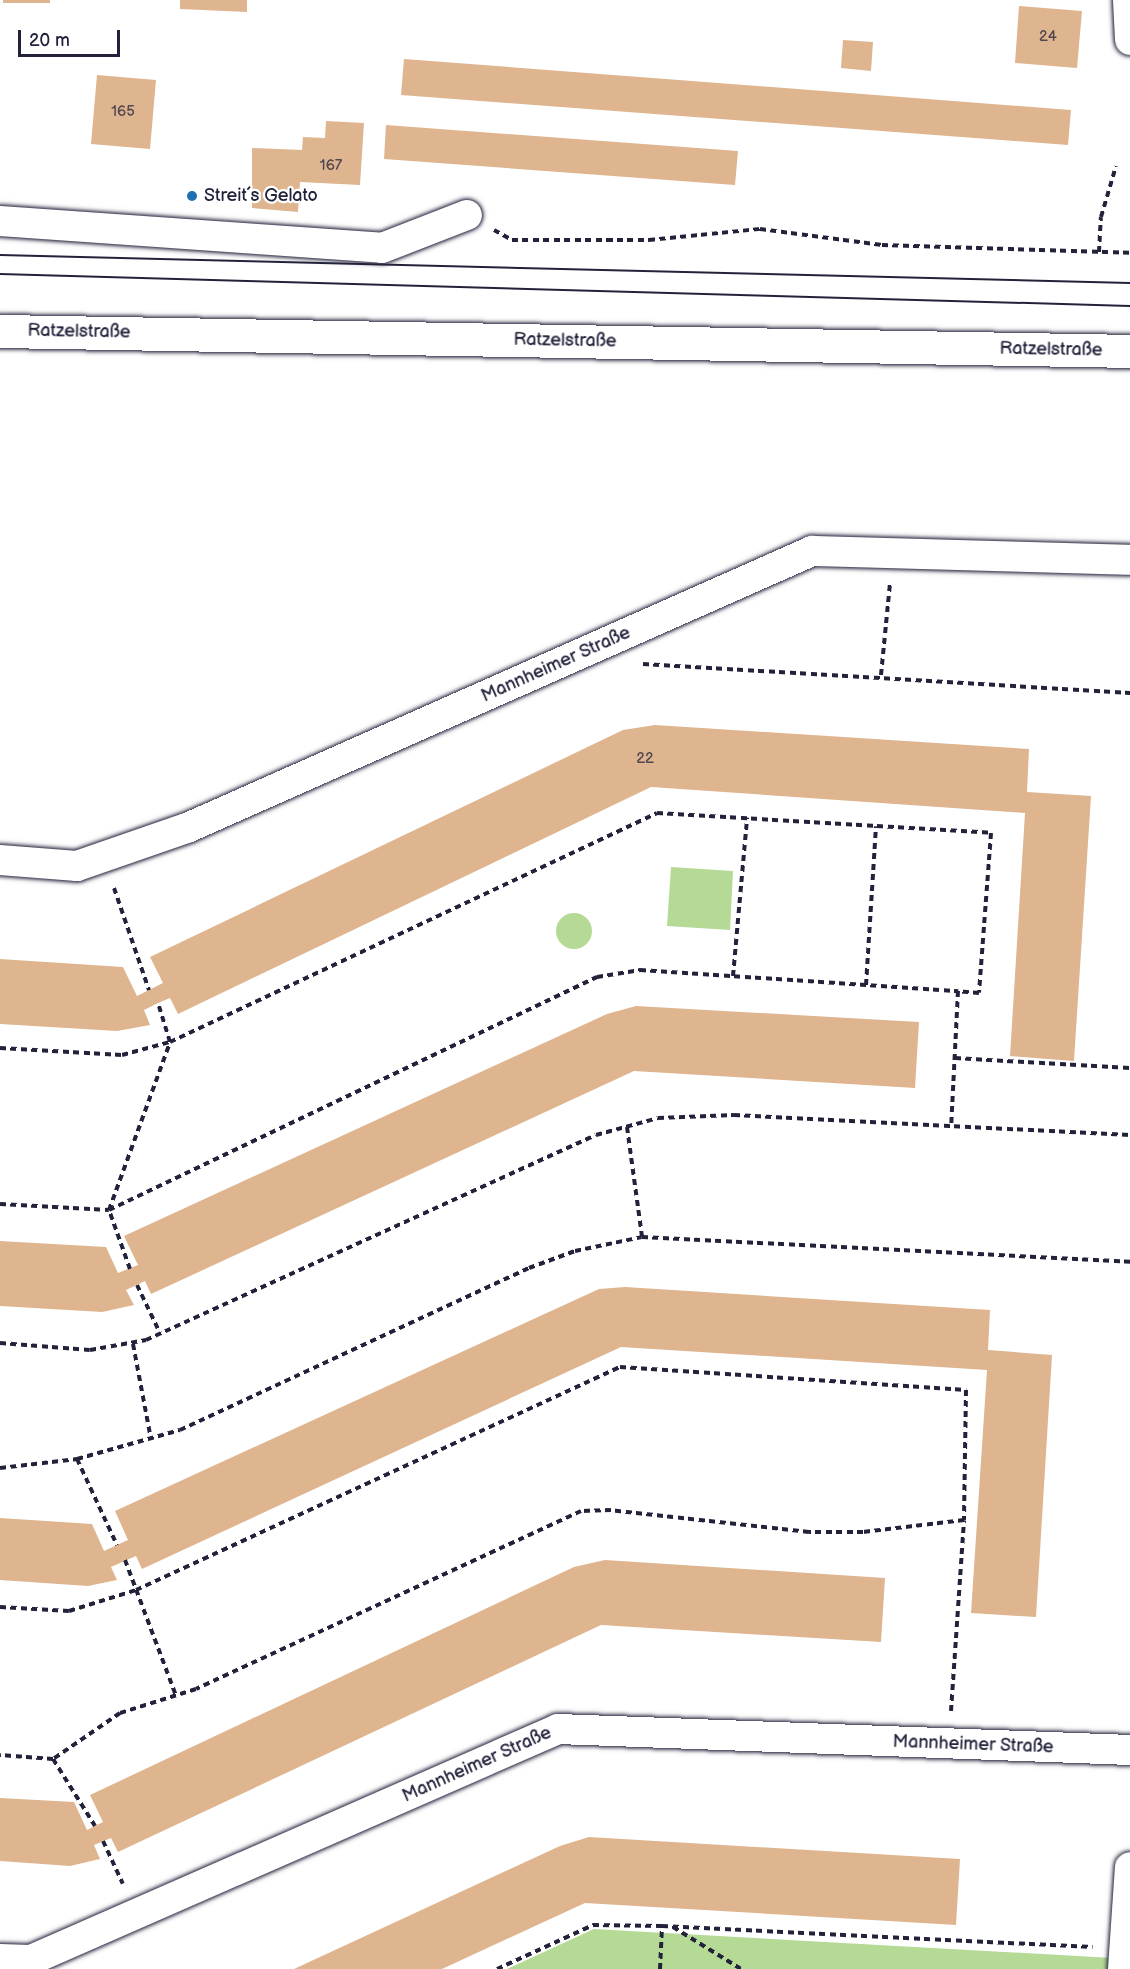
<!DOCTYPE html>
<html>
<head>
<meta charset="utf-8">
<style>
  body { margin:0 }
  #map { position:relative; width:1130px; height:1969px; overflow:hidden; background:#fff; font-family:"Balsamiq Sans",sans-serif }
  div>[style] { position:absolute }
  [style*='--x'] { left:calc(var(--x)*1px); top:calc(var(--y)*1px); width:calc(var(--w)*1px); rotate:calc(var(--a)*1deg) }
  .green>* { inset:0; background:#b5da95 }
  .round { border-radius:50% }
  .building>* { inset:0; background:#deb58f }
  .path>* { height:4px; margin-top:-2px; transform-origin:0; background:repeating-linear-gradient(90deg,#22223b 0 6px,transparent 0 10.5px) }
  .roads { filter:drop-shadow(0 0 2px #22223b) drop-shadow(0 0 2px #22223b) }
  .minor>* { height:30px; margin:-15px; padding:0 15px; transform-origin:15px; border-radius:15px; background:#fff }
  .secondary>* { height:33px; margin:-16.5px; padding:0 16.5px; transform-origin:16.5px; border-radius:16.5px; background:#fff }
  .tram>* { height:1.5px; margin:-0.75px; padding:0 0.75px; transform-origin:0.75px; border-radius:0.75px; background:#22223b }
  .dots>* { width:16px; height:16px; translate:-50% -50%; box-sizing:border-box; border:3px solid #fff; border-radius:50% }
  span { translate:-50% -50%; white-space:nowrap; text-align:center; line-height:1.15; -webkit-text-stroke:4.5px #fff; paint-order:stroke }
  .number-label { font-size:15px; color:#514750 }
  .number-label span { -webkit-text-stroke-width:0 }
  .poi-label { font-size:18px; color:#22223b }
  .left { translate:0 -50%; text-align:left }
  .street-label { font-size:18px; color:#22223b }
  .scale { position:absolute; left:18px; top:30px; width:102px; height:27px; box-sizing:border-box; border:3px solid #22223b; border-top:0; padding-left:8px; font-size:18px; line-height:21px; white-space:nowrap; color:#22223b; -webkit-text-stroke:4px #fff; paint-order:stroke }
</style>
</head>
<body>
<div id="map">
  <div class="green">
    <i style="clip-path:polygon(671px 867px,733px 871px,730px 930px,667px 926px)"></i>
    <i class="round" style="left:556px;top:913px;width:36px;height:36px"></i>
    <i style="clip-path:polygon(594px 1929px,1130px 1959px,1130px 1969px,507px 1969px)"></i>
  </div>
  <div class="building">
    <i style="clip-path:polygon(3px 0,50px 0,50px 3px,3px 3px)"></i>
    <i style="clip-path:polygon(180px 0,247px 0,247px 12px,180px 9px)"></i>
    <i style="clip-path:polygon(1019px 6px,1082px 11px,1077px 68px,1015px 63px)"></i>
    <i style="clip-path:polygon(843px 40px,873px 42px,871px 71px,841px 68px)"></i>
    <i style="clip-path:polygon(404px 59px,1071px 110px,1068px 145px,401px 95px)"></i>
    <i style="clip-path:polygon(97px 75px,156px 80px,150px 149px,91px 144px)"></i>
    <i style="clip-path:polygon(326px 121px,364px 123px,360px 185px,300px 182px,298px 212px,252px 208px,252px 148px,302px 150px,303px 137px,325px 138px)"></i>
    <i style="clip-path:polygon(386px 125px,738px 151px,735px 185px,384px 159px)"></i>
    <i style="clip-path:polygon(655px 725px,1029px 749px,1027px 792px,1091px 796px,1074px 1061px,1010px 1056px,1025px 813px,651px 787px,178px 1014px,170px 998px,158px 1003px,144px 1010px,150px 1025px,117px 1031px,0 1024px,0 959px,123px 967px,137px 996px,163px 983px,150px 957px,623px 730px)"></i>
    <i style="clip-path:polygon(636px 1006px,919px 1022px,915px 1088px,634px 1071px,151px 1294px,145px 1281px,126px 1290px,134px 1305px,102px 1312px,0 1306px,0 1241px,106px 1247px,118px 1273px,138px 1265px,124px 1236px,607px 1014px)"></i>
    <i style="clip-path:polygon(625px 1287px,990px 1310px,988px 1350px,1052px 1355px,1036px 1617px,971px 1613px,987px 1370px,621px 1347px,142px 1569px,136px 1556px,111px 1567px,117px 1580px,88px 1586px,0 1580px,0 1518px,92px 1524px,104px 1551px,128px 1540px,115px 1511px,599px 1289px)"></i>
    <i style="clip-path:polygon(605px 1560px,885px 1578px,881px 1642px,601px 1625px,118px 1852px,111px 1838px,94px 1845px,100px 1859px,70px 1866px,0 1861px,0 1798px,74px 1802px,87px 1830px,103px 1822px,90px 1795px,574px 1567px)"></i>
    <i style="clip-path:polygon(589px 1837px,960px 1859px,956px 1925px,585px 1903px,442px 1969px,294px 1969px,560px 1846px)"></i>
  </div>
  <div class="path">
    <i style="--x:494;--y:230;--w:21;--a:29"></i>
    <i style="--x:512;--y:240;--w:137;--a:0"></i>
    <i style="--x:649;--y:240;--w:112;--a:-5.7"></i>
    <i style="--x:760;--y:229;--w:123;--a:7.5"></i>
    <i style="--x:882;--y:245;--w:248;--a:1.8"></i>
    <i style="--x:1099;--y:252;--w:35;--a:-87"></i>
    <i style="--x:1101;--y:217;--w:53;--a:-73.6"></i>
    <i style="--x:643;--y:664;--w:488;--a:3.4"></i>
    <i style="--x:881;--y:675;--w:92;--a:-84.4"></i>
    <i style="--x:114;--y:888;--w:108;--a:71.1"></i>
    <i style="--x:733;--y:976;--w:159;--a:-84.9"></i>
    <i style="--x:866;--y:985;--w:159;--a:-86.4"></i>
    <i style="--x:0;--y:1048;--w:122;--a:3.3"></i>
    <i style="--x:122;--y:1055;--w:50;--a:-15.2"></i>
    <i style="--x:170;--y:1042;--w:538;--a:-25.18"></i>
    <i style="--x:657;--y:813;--w:335;--a:3.4"></i>
    <i style="--x:991;--y:833;--w:160;--a:94.3"></i>
    <i style="--x:979;--y:993;--w:21;--a:-175"></i>
    <i style="--x:955;--y:1058;--w:175;--a:3.3"></i>
    <i style="--x:627;--y:1127;--w:111;--a:82.2"></i>
    <i style="--x:0;--y:1204;--w:109;--a:3.2"></i>
    <i style="--x:109;--y:1210;--w:541;--a:-25.52"></i>
    <i style="--x:597;--y:977;--w:44;--a:-9.2"></i>
    <i style="--x:640;--y:970;--w:319;--a:3.8"></i>
    <i style="--x:958;--y:991;--w:136;--a:92.9"></i>
    <i style="--x:130;--y:1269;--w:63;--a:-109.6"></i>
    <i style="--x:109;--y:1210;--w:179;--a:-70"></i>
    <i style="--x:170;--y:1042;--w:41;--a:-107.1"></i>
    <i style="--x:137;--y:1285;--w:53;--a:64.4"></i>
    <i style="--x:0;--y:1343;--w:90;--a:4.4"></i>
    <i style="--x:90;--y:1350;--w:57;--a:-10.1"></i>
    <i style="--x:146;--y:1340;--w:494;--a:-24.5"></i>
    <i style="--x:596;--y:1135;--w:64;--a:-15.3"></i>
    <i style="--x:658;--y:1118;--w:76;--a:-2.3"></i>
    <i style="--x:734;--y:1115;--w:397;--a:2.9"></i>
    <i style="--x:133;--y:1344;--w:97;--a:79.3"></i>
    <i style="--x:77;--y:1459;--w:95;--a:65.1"></i>
    <i style="--x:0;--y:1468;--w:78;--a:-6.7"></i>
    <i style="--x:77;--y:1459;--w:107;--a:-15.7"></i>
    <i style="--x:180;--y:1430;--w:385;--a:-24.9"></i>
    <i style="--x:529;--y:1268;--w:49;--a:-20.3"></i>
    <i style="--x:575;--y:1251;--w:68;--a:-11.8"></i>
    <i style="--x:642;--y:1237;--w:489;--a:2.9"></i>
    <i style="--x:125;--y:1560;--w:145;--a:69.4"></i>
    <i style="--x:0;--y:1607;--w:69;--a:3.3"></i>
    <i style="--x:69;--y:1611;--w:70;--a:-17.4"></i>
    <i style="--x:136;--y:1590;--w:533;--a:-24.74"></i>
    <i style="--x:620;--y:1367;--w:347;--a:3.8"></i>
    <i style="--x:966;--y:1390;--w:130;--a:90.9"></i>
    <i style="--x:964;--y:1520;--w:102;--a:173.2"></i>
    <i style="--x:863;--y:1532;--w:54;--a:180"></i>
    <i style="--x:809;--y:1532;--w:199;--a:-173.7"></i>
    <i style="--x:611;--y:1510;--w:30;--a:178"></i>
    <i style="--x:581;--y:1511;--w:424;--a:155.2"></i>
    <i style="--x:196;--y:1689;--w:80;--a:162.5"></i>
    <i style="--x:120;--y:1713;--w:81;--a:145.5"></i>
    <i style="--x:53;--y:1759;--w:53;--a:-175.7"></i>
    <i style="--x:951;--y:1711;--w:191;--a:-86.1"></i>
    <i style="--x:53;--y:1759;--w:79;--a:57.9"></i>
    <i style="--x:103;--y:1841;--w:47;--a:65.1"></i>
    <i style="--x:673;--y:1927;--w:80;--a:31.7"></i>
    <i style="--x:497;--y:1969;--w:106;--a:-24.6"></i>
    <i style="--x:593;--y:1925;--w:69;--a:0.8"></i>
    <i style="--x:660;--y:1969;--w:43;--a:-87.3"></i>
    <i style="--x:662;--y:1926;--w:431;--a:2.8"></i>
  </div>
  <div class="roads">
    <div class="minor">
      <i style="--x:1128;--y:0;--w:40;--a:87.1"></i>
      <i style="--x:0;--y:221;--w:383;--a:4"></i>
      <i style="--x:382;--y:248;--w:91;--a:-21.2"></i>
      <i style="--x:0;--y:860;--w:77;--a:4.5"></i>
      <i style="--x:77;--y:866;--w:116;--a:-19.1"></i>
      <i style="--x:187;--y:828;--w:684;--a:-23.9"></i>
      <i style="--x:812;--y:551;--w:318;--a:1.6"></i>
      <i style="--x:0;--y:1959;--w:31;--a:2"></i>
      <i style="--x:31;--y:1960;--w:575;--a:-23.67"></i>
      <i style="--x:558;--y:1729;--w:572;--a:2.1"></i>
      <i style="--x:1123;--y:1969;--w:102;--a:-86.1"></i>
    </div>
    <div class="secondary">
      <i style="--x:0;--y:331;--w:1130;--a:1.01"></i>
    </div>
  </div>
  <div class="tram">
    <i style="--x:0;--y:255;--w:1130;--a:1.42"></i>
    <i style="--x:0;--y:274;--w:1130;--a:1.62"></i>
  </div>
  <div class="dots">
    <i style="left:192px;top:196px;background:#1f6fb2"></i>
  </div>
  <div class="number-label">
    <span style="left:1048px;top:37px">24</span>
    <span style="left:123px;top:112px">165</span>
    <span style="left:331px;top:166px">167</span>
    <span style="left:645px;top:759px">22</span>
  </div>
  <div class="poi-label">
    <span class="left" style="left:204px;top:196px">Streit´s Gelato</span>
  </div>
  <div class="street-label">
    <span style="left:79px;top:332px;rotate:1deg">Ratzelstraße</span>
    <span style="left:565px;top:341px;rotate:1deg">Ratzelstraße</span>
    <span style="left:1051px;top:350px;rotate:1deg">Ratzelstraße</span>
    <span style="left:556px;top:665px;rotate:-24deg">Mannheimer Straße</span>
    <span style="left:973px;top:1745px;rotate:2deg">Mannheimer Straße</span>
    <span style="left:477px;top:1765px;rotate:-24deg">Mannheimer Straße</span>
  </div>
  <div class="scale">20 m</div>
</div>
</body>
</html>
